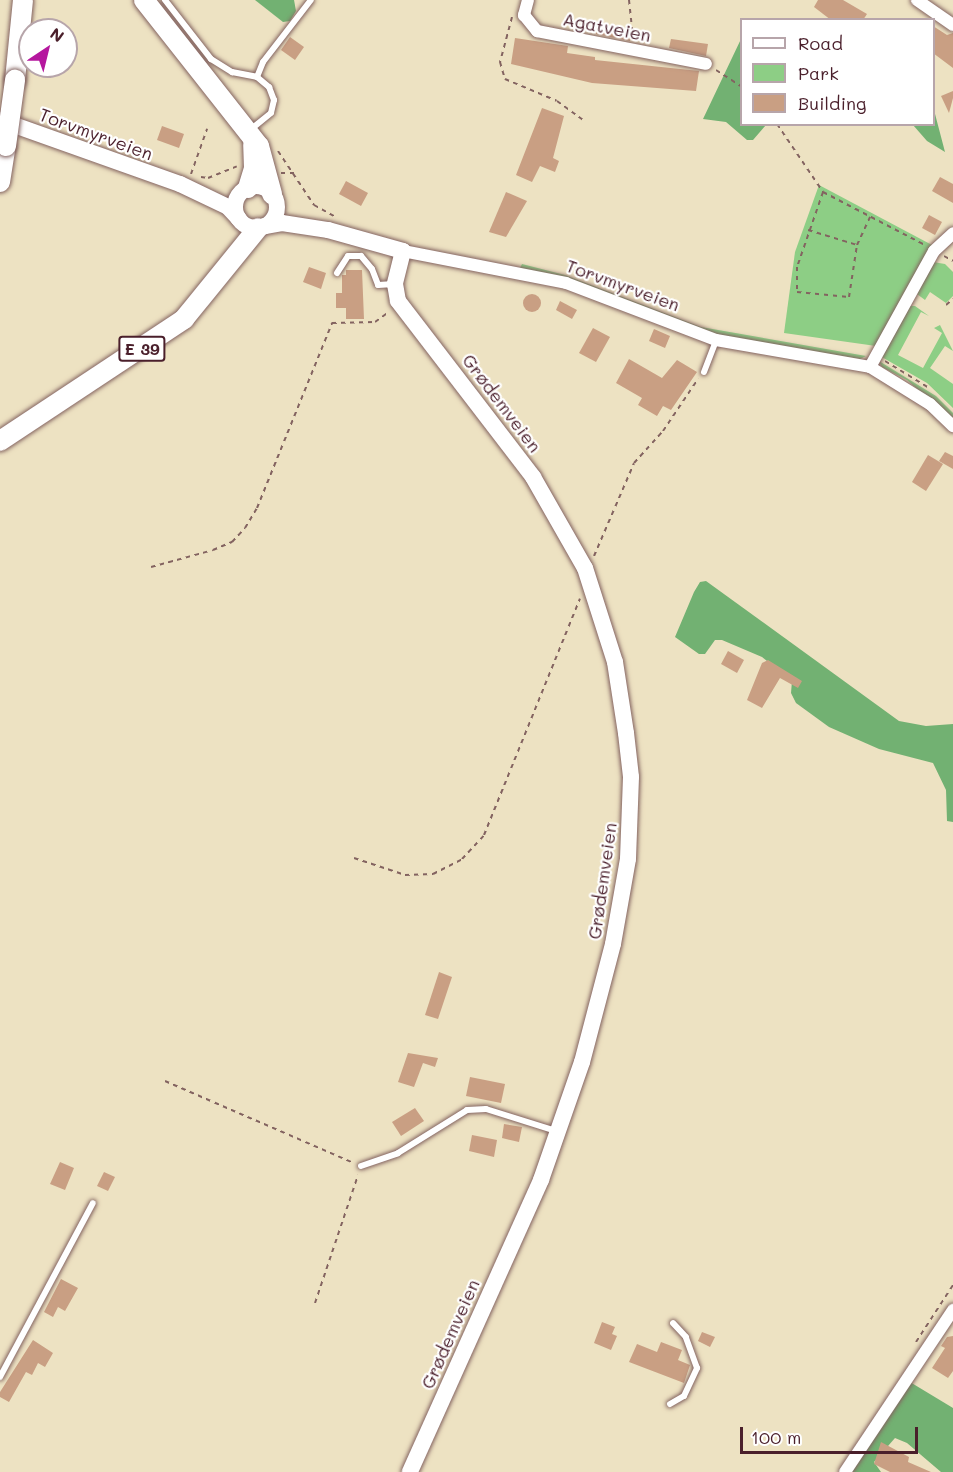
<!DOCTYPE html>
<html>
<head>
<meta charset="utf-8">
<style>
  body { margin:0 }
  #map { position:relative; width:953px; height:1472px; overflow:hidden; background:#ede2c2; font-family:Mali,sans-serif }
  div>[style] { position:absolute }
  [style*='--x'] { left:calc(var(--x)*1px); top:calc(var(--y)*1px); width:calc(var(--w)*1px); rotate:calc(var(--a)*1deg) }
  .green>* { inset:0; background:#8dce85 }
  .forest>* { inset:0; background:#72b172 }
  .building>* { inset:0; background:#c99f83 }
  .round { border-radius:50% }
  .path>* { height:2px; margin-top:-1px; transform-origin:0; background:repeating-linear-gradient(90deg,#836360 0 4.5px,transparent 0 9px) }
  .roads { filter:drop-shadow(0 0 2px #836360) drop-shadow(0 0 2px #836360) }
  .service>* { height:6px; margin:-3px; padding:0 3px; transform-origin:3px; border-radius:3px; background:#fff }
  .minor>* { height:12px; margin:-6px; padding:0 6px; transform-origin:6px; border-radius:6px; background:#fff }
  .secondary>* { height:16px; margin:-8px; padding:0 8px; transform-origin:8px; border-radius:8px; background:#fff }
  .secondary>.ring { margin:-8px; padding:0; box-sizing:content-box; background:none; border:16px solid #fff; border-radius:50% }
  .trunk>* { height:20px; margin:-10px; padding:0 10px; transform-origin:10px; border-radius:10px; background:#fff }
  .bridges { filter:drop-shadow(0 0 2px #836360) drop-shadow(0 0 2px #836360) }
  .trunk-bridge>* { height:20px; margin:-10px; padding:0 10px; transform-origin:10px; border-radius:10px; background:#fff }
  span { translate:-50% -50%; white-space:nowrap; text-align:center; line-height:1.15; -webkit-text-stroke:4.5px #fff; paint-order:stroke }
  .shield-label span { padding:2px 4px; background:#fff; border:2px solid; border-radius:4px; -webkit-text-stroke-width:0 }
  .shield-label { font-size:16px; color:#4a1f2b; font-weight:700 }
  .street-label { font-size:18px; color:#4a1f2b }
  .legend { position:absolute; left:740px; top:18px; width:195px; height:108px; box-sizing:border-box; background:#fff; border:2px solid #b7a5aa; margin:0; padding:8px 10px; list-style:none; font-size:18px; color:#4a1f2b }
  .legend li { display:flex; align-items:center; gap:12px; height:30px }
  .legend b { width:30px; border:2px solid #b7a5aa }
  .north { position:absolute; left:18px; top:18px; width:60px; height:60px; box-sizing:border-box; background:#fff; border:2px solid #b7a5aa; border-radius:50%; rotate:35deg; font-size:16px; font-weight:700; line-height:24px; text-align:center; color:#4a1f2b }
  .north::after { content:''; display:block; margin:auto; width:21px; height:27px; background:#b5179e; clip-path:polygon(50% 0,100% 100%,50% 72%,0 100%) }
  .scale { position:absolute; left:740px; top:1427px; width:178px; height:27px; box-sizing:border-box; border:3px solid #4a1f2b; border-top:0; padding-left:8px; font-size:18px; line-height:21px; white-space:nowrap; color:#4a1f2b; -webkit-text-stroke:4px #fff; paint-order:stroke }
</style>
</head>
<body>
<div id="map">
  <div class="green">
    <i style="clip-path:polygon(819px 185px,932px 245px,876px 346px,784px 333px,795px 252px)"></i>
    <i style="clip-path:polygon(933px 262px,945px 264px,953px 272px,953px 296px,946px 303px,930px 292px,925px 300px,917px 294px)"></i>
    <i style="clip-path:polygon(522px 264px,565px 275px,701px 327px,866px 356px,860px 359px,728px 338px,520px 268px)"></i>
    <i style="clip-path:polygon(909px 306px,915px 306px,929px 316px,921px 312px,898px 355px,923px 368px,942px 333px,934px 328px,940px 325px,953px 351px,945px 346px,930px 368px,953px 384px,953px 408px,927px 383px,880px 356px)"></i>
    <i style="clip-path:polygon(879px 361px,936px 396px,953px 413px,953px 420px,907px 380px,882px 367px)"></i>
  </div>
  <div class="forest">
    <i style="clip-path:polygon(255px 0,294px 0,296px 11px,290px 21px,283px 22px)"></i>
    <i style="clip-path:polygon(741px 39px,742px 124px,766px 125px,753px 140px,747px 140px,726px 122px,703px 119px)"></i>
    <i style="clip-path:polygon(934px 110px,945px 152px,927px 141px,913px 125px,934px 124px)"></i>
    <i style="clip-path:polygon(706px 581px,899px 721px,926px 726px,953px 724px,953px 822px,947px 821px,946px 790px,933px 763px,879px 749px,829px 727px,796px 703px,791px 693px,792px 681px,762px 657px,722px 640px,715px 640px,705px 654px,699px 654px,675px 637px,694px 592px,700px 582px)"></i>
    <i style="clip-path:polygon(905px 1379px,953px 1408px,953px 1472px,941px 1472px,907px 1443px,895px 1438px,874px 1462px,881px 1472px,844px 1472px)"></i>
  </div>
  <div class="building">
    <i style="clip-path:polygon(818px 0,843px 0,867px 14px,863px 20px,831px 20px,814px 7px)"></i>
    <i style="clip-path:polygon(933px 26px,947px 35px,953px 33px,953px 68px,933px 53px)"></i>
    <i style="clip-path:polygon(596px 30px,631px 34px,630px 41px,596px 34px)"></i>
    <i style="clip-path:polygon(290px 37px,304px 47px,295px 60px,281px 50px)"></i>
    <i style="clip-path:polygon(515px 38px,568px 46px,567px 53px,595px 57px,595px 60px,699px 71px,696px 91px,592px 83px,511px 64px)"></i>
    <i style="clip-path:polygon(671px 39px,708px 44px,706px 56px,669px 48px)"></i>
    <i style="clip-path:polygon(953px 91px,953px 98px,949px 113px,941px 96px)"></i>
    <i style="clip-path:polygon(542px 108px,564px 116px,553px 158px,559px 161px,555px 172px,540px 166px,532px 182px,516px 175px)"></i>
    <i style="clip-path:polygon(162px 126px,184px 134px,179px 148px,157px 140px)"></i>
    <i style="clip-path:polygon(940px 177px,953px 184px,953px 203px,932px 191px)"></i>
    <i style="clip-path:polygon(346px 181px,368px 193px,361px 206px,339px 194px)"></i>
    <i style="clip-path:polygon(506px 192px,527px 201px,506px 237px,489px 232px)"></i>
    <i style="clip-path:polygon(929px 215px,942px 222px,935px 235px,922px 228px)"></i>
    <i style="clip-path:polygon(309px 267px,326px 273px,321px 289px,303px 282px)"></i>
    <i style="clip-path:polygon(346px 270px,362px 270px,364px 319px,346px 319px,346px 308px,336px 308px,336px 293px,342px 293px,342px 275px,346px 275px)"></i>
    <i class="round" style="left:523px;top:294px;width:18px;height:18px"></i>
    <i style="clip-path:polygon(560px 301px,577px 310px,572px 319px,556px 310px)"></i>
    <i style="clip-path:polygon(593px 328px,610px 337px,596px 362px,579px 353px)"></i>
    <i style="clip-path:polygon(654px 329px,670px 336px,665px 348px,649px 341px)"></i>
    <i style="clip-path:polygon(629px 359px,662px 378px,677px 360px,697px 372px,671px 410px,663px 406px,657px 416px,638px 405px,642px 398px,616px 383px)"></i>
    <i style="clip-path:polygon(945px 452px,953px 456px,953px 469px,939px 461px)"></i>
    <i style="clip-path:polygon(928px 455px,943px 464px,926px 491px,912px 482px)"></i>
    <i style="clip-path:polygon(728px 651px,744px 660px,737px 673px,721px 664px)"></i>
    <i style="clip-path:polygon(768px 660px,802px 681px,798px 688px,780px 678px,762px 708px,747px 700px,762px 663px)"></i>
    <i style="clip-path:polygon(439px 972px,452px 977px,438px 1019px,425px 1015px)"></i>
    <i style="clip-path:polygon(408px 1053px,438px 1058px,435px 1067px,423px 1063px,414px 1087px,398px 1082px)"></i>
    <i style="clip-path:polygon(470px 1077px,505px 1084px,501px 1103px,466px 1096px)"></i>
    <i style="clip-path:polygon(415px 1108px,424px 1121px,401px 1136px,392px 1122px)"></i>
    <i style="clip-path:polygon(504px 1124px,522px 1127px,519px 1142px,502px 1138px)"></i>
    <i style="clip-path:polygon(472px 1135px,497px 1140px,494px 1157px,469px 1151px)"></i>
    <i style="clip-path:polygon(60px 1162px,74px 1168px,65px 1190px,50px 1184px)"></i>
    <i style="clip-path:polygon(104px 1172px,115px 1177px,108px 1191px,97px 1186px)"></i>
    <i style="clip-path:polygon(61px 1279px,78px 1288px,65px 1311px,58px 1307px,53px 1317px,44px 1312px)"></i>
    <i style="clip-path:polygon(602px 1322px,615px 1327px,612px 1334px,617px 1336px,611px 1350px,594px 1343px)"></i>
    <i style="clip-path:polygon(702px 1332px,715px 1337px,710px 1347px,698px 1341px)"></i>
    <i style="clip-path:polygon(953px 1336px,953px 1371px,948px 1378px,932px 1368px,945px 1348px,941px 1346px,947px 1337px)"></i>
    <i style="clip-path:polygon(33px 1340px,53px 1353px,45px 1367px,38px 1363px,32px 1375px,26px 1372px,9px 1402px,0 1397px,0 1392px)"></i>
    <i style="clip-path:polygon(661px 1342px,682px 1350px,678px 1360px,690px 1365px,684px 1383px,629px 1362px,637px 1344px,657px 1352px)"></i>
    <i style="clip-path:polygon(881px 1442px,909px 1457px,908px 1462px,931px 1472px,890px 1472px,874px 1464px)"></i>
  </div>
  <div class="path">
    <i style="--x:629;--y:0;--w:39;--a:84"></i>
    <i style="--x:512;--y:17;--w:47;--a:104.9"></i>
    <i style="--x:500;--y:62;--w:18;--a:74"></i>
    <i style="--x:505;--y:79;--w:56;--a:22.9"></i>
    <i style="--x:557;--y:101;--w:34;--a:36"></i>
    <i style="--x:716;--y:70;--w:31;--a:33"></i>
    <i style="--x:777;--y:124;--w:82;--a:55.9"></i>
    <i style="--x:823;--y:192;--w:113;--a:27.5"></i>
    <i style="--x:278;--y:151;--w:65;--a:56.3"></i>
    <i style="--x:314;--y:205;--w:23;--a:29"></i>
    <i style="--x:281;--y:173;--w:13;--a:0"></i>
    <i style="--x:191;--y:174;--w:48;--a:-70.4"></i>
    <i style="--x:201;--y:177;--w:7;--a:8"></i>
    <i style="--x:208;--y:178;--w:31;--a:-22"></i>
    <i style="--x:823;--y:192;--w:79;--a:109.1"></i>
    <i style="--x:797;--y:267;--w:25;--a:90"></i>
    <i style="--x:797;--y:292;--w:52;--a:5.5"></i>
    <i style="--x:849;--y:297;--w:53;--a:-81.3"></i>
    <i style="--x:857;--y:245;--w:31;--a:-65"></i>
    <i style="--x:808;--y:230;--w:51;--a:17"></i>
    <i style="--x:944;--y:256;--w:10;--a:29"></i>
    <i style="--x:946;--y:305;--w:9;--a:-41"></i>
    <i style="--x:885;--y:361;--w:52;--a:31.5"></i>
    <i style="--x:594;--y:556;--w:101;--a:-66.7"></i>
    <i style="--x:634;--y:463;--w:43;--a:-47.8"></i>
    <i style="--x:663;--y:431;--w:63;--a:-56.1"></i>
    <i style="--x:151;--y:567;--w:64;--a:-15.3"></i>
    <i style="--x:213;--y:550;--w:21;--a:-23"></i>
    <i style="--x:232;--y:542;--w:19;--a:-47"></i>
    <i style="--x:245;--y:528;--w:23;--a:-59"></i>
    <i style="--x:257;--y:508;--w:200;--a:-67.9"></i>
    <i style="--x:332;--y:323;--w:43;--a:-1.3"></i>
    <i style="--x:375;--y:322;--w:17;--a:-36"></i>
    <i style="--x:354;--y:858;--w:54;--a:18.4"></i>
    <i style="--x:405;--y:875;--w:28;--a:-2"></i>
    <i style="--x:433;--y:874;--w:33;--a:-27"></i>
    <i style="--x:462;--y:859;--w:33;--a:-47"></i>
    <i style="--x:484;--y:835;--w:255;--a:-67.9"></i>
    <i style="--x:165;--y:1081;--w:206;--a:23.5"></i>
    <i style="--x:315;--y:1303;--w:135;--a:-71.4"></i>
    <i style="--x:916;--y:1342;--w:68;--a:-57"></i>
  </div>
  <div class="roads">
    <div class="service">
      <i style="--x:165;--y:0;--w:75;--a:52.1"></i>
      <i style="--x:211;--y:59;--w:25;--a:32"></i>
      <i style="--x:232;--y:72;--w:25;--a:11"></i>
      <i style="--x:257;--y:77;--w:16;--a:40"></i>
      <i style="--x:269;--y:87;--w:14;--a:69"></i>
      <i style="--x:274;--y:100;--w:13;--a:103"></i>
      <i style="--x:271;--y:113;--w:28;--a:141"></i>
      <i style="--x:257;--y:77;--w:16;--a:-68"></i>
      <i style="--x:263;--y:62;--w:78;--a:-52.3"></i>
      <i style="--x:337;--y:273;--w:20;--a:-57"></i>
      <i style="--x:348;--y:256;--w:13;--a:0"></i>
      <i style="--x:361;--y:256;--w:17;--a:50"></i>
      <i style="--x:372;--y:269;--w:17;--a:69"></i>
      <i style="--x:378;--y:285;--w:16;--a:-4"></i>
      <i style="--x:704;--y:372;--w:34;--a:-69"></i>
      <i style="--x:361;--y:1166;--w:39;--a:-19"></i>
      <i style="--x:398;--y:1153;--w:81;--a:-31.9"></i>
      <i style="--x:467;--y:1110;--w:19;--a:-3"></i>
      <i style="--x:486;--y:1109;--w:73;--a:17.4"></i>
      <i style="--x:0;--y:1377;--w:197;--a:-61.9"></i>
      <i style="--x:670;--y:1404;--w:16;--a:-30"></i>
      <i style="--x:684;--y:1396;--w:31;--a:-65"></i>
      <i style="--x:697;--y:1368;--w:33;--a:-110"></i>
      <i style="--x:686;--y:1337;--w:19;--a:-133"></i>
    </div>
    <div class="minor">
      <i style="--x:528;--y:0;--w:16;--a:105"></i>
      <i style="--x:524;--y:15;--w:21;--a:51"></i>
      <i style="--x:537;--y:31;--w:172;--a:11"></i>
      <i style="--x:917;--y:0;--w:44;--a:34.8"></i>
      <i style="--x:403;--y:251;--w:166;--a:11.1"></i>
      <i style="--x:566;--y:283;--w:160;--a:20.8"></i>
      <i style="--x:716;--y:340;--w:156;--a:9.9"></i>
      <i style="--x:870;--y:367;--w:70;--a:31.7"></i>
      <i style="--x:930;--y:404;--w:32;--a:44"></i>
      <i style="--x:870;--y:367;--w:132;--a:-61.1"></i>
      <i style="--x:934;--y:251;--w:26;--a:-43"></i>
      <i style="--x:845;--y:1472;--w:195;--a:-56.3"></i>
    </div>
    <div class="secondary">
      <i style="--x:0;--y:120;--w:191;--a:19.6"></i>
      <i style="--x:180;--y:184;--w:53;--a:25.6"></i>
      <i style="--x:228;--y:207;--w:16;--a:47"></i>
      <i class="ring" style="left:235px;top:186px;width:26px;height:26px"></i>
      <i style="--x:265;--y:226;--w:17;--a:-10"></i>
      <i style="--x:282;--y:223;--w:47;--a:8.7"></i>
      <i style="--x:328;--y:230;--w:78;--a:15.6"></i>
      <i style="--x:403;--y:251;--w:34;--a:104"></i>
      <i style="--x:395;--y:284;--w:17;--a:80"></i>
      <i style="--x:398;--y:301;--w:222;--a:52.5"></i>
      <i style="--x:533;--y:477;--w:105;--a:60.3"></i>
      <i style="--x:585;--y:568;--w:99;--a:72.3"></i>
      <i style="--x:615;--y:662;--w:72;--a:81.2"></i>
      <i style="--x:626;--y:733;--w:44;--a:83.5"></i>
      <i style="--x:631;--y:777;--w:82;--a:92.1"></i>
      <i style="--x:628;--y:859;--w:86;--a:100"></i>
      <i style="--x:613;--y:944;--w:122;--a:104.7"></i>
      <i style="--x:582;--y:1062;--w:125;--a:109.2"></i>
      <i style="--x:541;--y:1180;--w:320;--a:114.2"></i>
    </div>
    <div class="trunk">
      <i style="--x:144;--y:0;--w:186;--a:51.8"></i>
      <i style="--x:259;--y:146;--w:50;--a:74.8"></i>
      <i style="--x:15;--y:80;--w:80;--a:-84.3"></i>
      <i style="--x:0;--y:182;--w:36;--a:-81"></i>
      <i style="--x:248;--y:188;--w:21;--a:-73"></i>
      <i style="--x:254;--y:168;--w:23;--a:-92"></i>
      <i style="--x:0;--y:441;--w:221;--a:-33.5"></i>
      <i style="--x:184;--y:319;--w:117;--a:-50.9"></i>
    </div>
  </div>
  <div class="bridges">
    <div class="trunk-bridge">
      <i style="--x:6;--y:146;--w:67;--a:-82.2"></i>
    </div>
  </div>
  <div class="shield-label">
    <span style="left:142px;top:349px">E 39</span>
  </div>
  <div class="street-label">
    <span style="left:607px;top:27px;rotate:11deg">Agatveien</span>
    <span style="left:96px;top:134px;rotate:20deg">Torvmyrveien</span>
    <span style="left:623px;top:285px;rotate:20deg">Torvmyrveien</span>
    <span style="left:502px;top:403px;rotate:53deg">Grødemveien</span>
    <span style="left:602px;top:881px;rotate:-82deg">Grødemveien</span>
    <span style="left:450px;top:1334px;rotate:-66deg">Grødemveien</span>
  </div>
  <ul class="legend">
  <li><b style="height:8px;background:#fff"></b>Road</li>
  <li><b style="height:16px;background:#8dce85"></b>Park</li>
  <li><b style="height:16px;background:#c99f83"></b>Building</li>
  </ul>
  <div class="north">N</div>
  <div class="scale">100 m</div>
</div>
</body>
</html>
